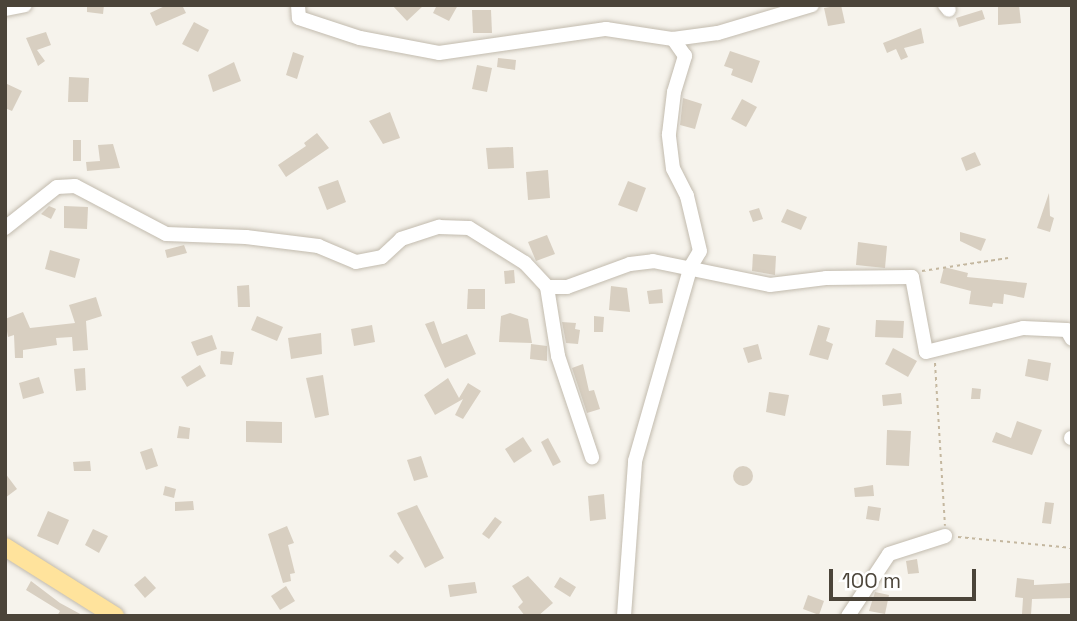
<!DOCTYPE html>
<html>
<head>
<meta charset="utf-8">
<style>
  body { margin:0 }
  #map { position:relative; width:1077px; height:621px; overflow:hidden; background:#f6f3ec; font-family:"Space Grotesk",sans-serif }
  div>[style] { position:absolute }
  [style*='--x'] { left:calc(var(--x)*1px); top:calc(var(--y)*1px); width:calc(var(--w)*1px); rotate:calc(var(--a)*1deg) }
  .building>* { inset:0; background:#d8cfc1 }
  .round { border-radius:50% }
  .path>* { height:2px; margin-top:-1px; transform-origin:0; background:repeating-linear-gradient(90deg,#c4b79f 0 3.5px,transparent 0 7px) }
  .roads { filter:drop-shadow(0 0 2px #c2bbae) drop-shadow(0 0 2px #c2bbae) }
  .minor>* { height:14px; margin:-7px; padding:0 7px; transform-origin:7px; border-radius:7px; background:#fff }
  .major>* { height:18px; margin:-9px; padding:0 9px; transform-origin:9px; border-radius:9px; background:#ffe39c }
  span { translate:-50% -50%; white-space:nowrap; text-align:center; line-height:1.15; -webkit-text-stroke:5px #fff; paint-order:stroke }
  .frame { position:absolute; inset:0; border:7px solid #4b4439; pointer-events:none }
  .scale { position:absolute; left:829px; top:569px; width:147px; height:32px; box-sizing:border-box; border:4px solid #4b4439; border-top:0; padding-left:9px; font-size:21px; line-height:24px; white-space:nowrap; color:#4b4439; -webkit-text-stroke:5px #fff; paint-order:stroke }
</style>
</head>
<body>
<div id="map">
  <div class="building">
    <i style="clip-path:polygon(87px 5px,104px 5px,103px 14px,87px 12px)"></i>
    <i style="clip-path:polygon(167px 5px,182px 5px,186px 13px,156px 26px,150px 13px)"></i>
    <i style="clip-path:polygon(392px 5px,424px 5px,407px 21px)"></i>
    <i style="clip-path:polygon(437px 5px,458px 5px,449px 21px,433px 13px)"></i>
    <i style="clip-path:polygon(841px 5px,845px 23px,828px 26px,824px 8px)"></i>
    <i style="clip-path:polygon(998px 5px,1019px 5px,1021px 23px,998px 25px)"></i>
    <i style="clip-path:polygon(472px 10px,491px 10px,492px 33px,473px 33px)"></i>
    <i style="clip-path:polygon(982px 10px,985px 19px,959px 27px,956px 18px)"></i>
    <i style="clip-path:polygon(194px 22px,209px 30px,198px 52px,182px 44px)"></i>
    <i style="clip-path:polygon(921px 28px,924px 43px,904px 48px,908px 57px,901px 60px,896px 49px,887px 53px,883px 43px)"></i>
    <i style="clip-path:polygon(46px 32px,51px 45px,37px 50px,45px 61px,38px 66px,26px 38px)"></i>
    <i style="clip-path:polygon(730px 51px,760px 61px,752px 83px,731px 75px,733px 69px,724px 66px)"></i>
    <i style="clip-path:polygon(293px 52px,304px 56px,297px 79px,286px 75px)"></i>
    <i style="clip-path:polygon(498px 58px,516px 60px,515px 70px,497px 67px)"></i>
    <i style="clip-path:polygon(234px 62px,241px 81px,213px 92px,208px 75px)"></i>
    <i style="clip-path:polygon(477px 65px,492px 68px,487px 92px,472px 89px)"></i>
    <i style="clip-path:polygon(69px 77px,89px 78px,88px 102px,68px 102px)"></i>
    <i style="clip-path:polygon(5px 83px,22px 91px,12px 111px,5px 108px)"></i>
    <i style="clip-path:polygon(683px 98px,702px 104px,695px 129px,680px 125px)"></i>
    <i style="clip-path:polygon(742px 99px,757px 107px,746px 127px,731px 119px)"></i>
    <i style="clip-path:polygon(390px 112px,400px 138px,383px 144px,369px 121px)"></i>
    <i style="clip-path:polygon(317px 133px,329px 148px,286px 177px,278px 165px,306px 146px,304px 143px)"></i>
    <i style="clip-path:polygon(73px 140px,81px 140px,81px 161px,73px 161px)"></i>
    <i style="clip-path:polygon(113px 144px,120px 168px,87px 171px,86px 162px,100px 161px,98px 145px)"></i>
    <i style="clip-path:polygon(513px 147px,514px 168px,488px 169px,486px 148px)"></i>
    <i style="clip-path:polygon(975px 152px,981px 165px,966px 171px,961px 158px)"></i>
    <i style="clip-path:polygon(548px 170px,550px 198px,528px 200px,526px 172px)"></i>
    <i style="clip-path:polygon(338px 180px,346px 202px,327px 210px,318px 187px)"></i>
    <i style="clip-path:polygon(628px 181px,646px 188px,637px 212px,618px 205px)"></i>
    <i style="clip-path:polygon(1049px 193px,1050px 216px,1054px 218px,1050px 232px,1037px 228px)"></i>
    <i style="clip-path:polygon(49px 206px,56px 209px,51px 219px,41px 214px)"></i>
    <i style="clip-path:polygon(64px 206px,88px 207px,87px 229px,64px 228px)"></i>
    <i style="clip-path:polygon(759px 208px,763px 219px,753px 222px,749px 211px)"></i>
    <i style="clip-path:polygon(787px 209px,807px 217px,801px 230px,781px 222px)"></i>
    <i style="clip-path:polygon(960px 232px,986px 239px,981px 251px,960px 241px)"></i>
    <i style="clip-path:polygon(547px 235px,555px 254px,536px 261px,528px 242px)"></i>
    <i style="clip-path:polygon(858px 242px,887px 246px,885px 268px,856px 265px)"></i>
    <i style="clip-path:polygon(184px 245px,187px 253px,167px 258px,165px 250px)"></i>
    <i style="clip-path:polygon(50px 250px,80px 259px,75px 278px,45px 269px)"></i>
    <i style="clip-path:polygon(753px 254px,776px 256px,775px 275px,752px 271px)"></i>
    <i style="clip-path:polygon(944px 267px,968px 273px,967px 277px,1027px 283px,1024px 298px,1004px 294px,1003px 304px,993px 303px,992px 307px,969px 304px,971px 291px,940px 283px)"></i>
    <i style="clip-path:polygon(514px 270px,515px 283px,505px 284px,504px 271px)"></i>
    <i style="clip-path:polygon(249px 285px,250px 307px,238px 307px,237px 286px)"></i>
    <i style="clip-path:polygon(611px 286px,627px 288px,630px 312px,609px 310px)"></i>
    <i style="clip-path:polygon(468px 289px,485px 289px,485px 309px,467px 309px)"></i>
    <i style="clip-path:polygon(662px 289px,663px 303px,649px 304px,647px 291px)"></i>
    <i style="clip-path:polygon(96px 297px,102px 316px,86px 321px,88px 350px,73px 351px,72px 337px,56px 338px,57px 345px,23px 350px,23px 358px,15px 358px,14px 335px,8px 337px,5px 319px,23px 312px,30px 328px,75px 323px,69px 305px)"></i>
    <i style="clip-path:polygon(510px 313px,528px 319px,532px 343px,499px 342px,501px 316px)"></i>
    <i style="clip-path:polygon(257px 316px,283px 327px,277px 341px,251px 330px)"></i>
    <i style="clip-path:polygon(594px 316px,604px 317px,603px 332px,594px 332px)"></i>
    <i style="clip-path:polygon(876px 320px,904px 321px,903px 338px,875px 337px)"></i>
    <i style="clip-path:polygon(434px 321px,442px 344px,467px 334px,476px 354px,445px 368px,425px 324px)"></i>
    <i style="clip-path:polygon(562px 322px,576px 323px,575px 329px,580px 330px,578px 344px,566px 343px)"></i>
    <i style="clip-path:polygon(372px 325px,375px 342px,354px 346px,351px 329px)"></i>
    <i style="clip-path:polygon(818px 325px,830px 328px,826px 341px,833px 344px,828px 360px,809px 355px)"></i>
    <i style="clip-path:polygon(321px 333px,322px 354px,291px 359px,288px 338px)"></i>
    <i style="clip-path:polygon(212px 335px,217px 349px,197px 356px,191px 342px)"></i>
    <i style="clip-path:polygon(531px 344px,547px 346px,547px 361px,530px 359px)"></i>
    <i style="clip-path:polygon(758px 344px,762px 359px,748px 363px,743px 348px)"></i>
    <i style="clip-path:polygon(893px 348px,917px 361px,908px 377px,885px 364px)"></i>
    <i style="clip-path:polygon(221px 351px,234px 352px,232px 365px,220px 364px)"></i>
    <i style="clip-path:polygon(1028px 359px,1051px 363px,1048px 381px,1025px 376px)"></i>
    <i style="clip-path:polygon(583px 364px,589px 391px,594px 390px,600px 409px,587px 413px,572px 368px)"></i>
    <i style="clip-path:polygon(200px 365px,206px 376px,187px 387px,181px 377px)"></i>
    <i style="clip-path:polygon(85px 368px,86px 390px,76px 391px,74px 369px)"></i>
    <i style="clip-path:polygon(323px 375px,329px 415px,315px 418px,306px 378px)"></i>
    <i style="clip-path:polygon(39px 377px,44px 393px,23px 399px,19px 383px)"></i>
    <i style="clip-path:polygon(448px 378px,459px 398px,468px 383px,481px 391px,463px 419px,455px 415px,463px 399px,435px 415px,424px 395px)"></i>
    <i style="clip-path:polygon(972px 388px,981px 389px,980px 399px,971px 399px)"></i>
    <i style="clip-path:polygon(769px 392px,789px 395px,785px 416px,766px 412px)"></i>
    <i style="clip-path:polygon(901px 393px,902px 404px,883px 406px,882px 395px)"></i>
    <i style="clip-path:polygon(246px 421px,282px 422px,282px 443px,246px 442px)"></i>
    <i style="clip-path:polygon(1017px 421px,1042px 430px,1032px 455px,992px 442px,996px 432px,1011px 438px)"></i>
    <i style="clip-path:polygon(179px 426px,190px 428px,189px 439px,177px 438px)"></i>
    <i style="clip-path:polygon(887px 430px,911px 431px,909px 466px,886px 465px)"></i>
    <i style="clip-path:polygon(523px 437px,532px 451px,514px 463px,505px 449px)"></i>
    <i style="clip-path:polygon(548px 438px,561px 462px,553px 466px,541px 442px)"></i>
    <i style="clip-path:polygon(152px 448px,158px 466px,146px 470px,140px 452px)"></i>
    <i style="clip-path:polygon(421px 456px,428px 477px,414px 481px,407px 460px)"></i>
    <i style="clip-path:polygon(90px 461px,91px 471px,74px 471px,73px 462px)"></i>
    <i class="round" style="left:733px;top:466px;width:20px;height:20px"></i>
    <i style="clip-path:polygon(5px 473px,17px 489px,5px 498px)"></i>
    <i style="clip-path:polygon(873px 485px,874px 496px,855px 497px,854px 488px)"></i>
    <i style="clip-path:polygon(165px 486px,176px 489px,174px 498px,163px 495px)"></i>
    <i style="clip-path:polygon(604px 494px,606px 519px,590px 521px,588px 496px)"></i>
    <i style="clip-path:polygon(193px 501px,194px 510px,175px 511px,175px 502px)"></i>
    <i style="clip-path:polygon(1045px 502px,1054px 503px,1051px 524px,1042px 523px)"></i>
    <i style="clip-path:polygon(417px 505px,444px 558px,425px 568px,397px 513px)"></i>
    <i style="clip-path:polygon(868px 506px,881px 508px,879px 521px,866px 519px)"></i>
    <i style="clip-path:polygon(48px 511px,69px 520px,58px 545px,37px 536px)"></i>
    <i style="clip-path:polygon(495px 517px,502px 522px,489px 539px,482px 534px)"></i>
    <i style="clip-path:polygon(287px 526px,294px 543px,288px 545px,295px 573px,290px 574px,291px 581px,283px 583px,268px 534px)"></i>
    <i style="clip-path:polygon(93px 529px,108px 536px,99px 553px,85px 545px)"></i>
    <i style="clip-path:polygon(395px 550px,404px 558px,398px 564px,389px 556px)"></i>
    <i style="clip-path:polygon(917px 559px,919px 573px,908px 574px,906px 561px)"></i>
    <i style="clip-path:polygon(145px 576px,156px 588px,145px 598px,134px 585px)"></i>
    <i style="clip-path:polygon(528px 576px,553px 603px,538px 616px,525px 616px,518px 607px,523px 602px,512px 586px)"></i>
    <i style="clip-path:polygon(560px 577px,576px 587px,570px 597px,554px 587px)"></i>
    <i style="clip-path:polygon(1017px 578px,1034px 580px,1034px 585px,1070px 583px,1071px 598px,1032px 599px,1031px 615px,1022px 614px,1023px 598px,1015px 597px)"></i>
    <i style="clip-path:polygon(31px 581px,60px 603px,84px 616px,57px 616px,60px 611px,26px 590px)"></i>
    <i style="clip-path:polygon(475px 582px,477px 593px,450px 597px,448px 585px)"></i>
    <i style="clip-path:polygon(286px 586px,295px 601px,280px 610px,271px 596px)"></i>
    <i style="clip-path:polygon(875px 592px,889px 595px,885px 614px,869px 611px)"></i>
    <i style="clip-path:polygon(808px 595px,824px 601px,819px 615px,803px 609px)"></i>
  </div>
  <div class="path">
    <i style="--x:922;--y:271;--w:87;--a:-8.6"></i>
    <i style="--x:935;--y:363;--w:163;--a:86.5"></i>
    <i style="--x:958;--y:537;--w:115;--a:5.5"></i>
  </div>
  <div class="roads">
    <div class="minor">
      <i style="--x:298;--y:5;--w:13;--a:86"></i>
      <i style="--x:299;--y:18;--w:64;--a:18.2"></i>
      <i style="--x:360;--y:38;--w:80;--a:10.8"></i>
      <i style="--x:439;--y:53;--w:169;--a:-8.2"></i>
      <i style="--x:606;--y:29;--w:68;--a:8.5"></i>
      <i style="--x:945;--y:5;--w:6;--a:51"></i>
      <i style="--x:5;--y:9;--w:20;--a:-11"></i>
      <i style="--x:5;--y:228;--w:66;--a:-38.3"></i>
      <i style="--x:57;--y:187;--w:18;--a:-3"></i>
      <i style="--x:75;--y:186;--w:103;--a:27.8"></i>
      <i style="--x:166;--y:234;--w:80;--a:2.1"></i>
      <i style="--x:246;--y:237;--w:73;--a:7.1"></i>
      <i style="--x:318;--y:246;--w:41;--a:22.8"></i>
      <i style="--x:356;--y:262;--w:26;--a:-11"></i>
      <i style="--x:382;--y:257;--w:26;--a:-43"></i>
      <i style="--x:401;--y:239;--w:40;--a:-18"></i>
      <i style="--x:439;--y:227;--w:30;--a:2"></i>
      <i style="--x:469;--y:228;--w:66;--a:32"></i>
      <i style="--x:525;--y:263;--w:33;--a:47"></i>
      <i style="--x:547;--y:287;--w:20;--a:0"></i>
      <i style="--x:567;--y:287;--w:67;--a:-20.1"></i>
      <i style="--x:630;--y:264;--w:23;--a:-7"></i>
      <i style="--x:653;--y:261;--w:119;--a:11.6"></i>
      <i style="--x:770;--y:285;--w:56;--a:-7.1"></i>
      <i style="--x:826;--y:278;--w:86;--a:-0.7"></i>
      <i style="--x:912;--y:277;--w:76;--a:79.4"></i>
      <i style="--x:926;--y:352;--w:100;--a:-13.9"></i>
      <i style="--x:1023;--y:328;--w:44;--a:2.6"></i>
      <i style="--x:1067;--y:330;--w:10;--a:61"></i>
      <i style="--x:547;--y:287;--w:70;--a:80.9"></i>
      <i style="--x:558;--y:356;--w:107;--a:71.4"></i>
      <i style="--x:1071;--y:438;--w:1;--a:0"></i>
      <i style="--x:624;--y:616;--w:155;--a:-85.9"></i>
      <i style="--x:635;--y:461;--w:203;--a:-74"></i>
      <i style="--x:691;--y:266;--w:17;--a:-59"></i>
      <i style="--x:700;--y:251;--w:57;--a:-103.3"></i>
      <i style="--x:687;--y:196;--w:30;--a:-117"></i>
      <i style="--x:673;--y:169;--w:35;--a:-97"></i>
      <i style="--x:669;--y:134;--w:42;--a:-83.2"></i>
      <i style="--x:674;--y:92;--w:38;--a:-73"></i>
      <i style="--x:685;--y:56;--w:21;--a:-125"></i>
      <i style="--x:673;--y:39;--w:45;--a:-7.6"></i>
      <i style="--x:718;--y:33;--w:98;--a:-16.6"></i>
      <i style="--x:848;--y:616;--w:74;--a:-56.5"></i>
      <i style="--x:889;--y:554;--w:59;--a:-17.8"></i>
    </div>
    <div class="major">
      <i style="--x:5;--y:547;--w:130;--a:32.1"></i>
    </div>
  </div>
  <div class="frame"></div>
  <div class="scale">100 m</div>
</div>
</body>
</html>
